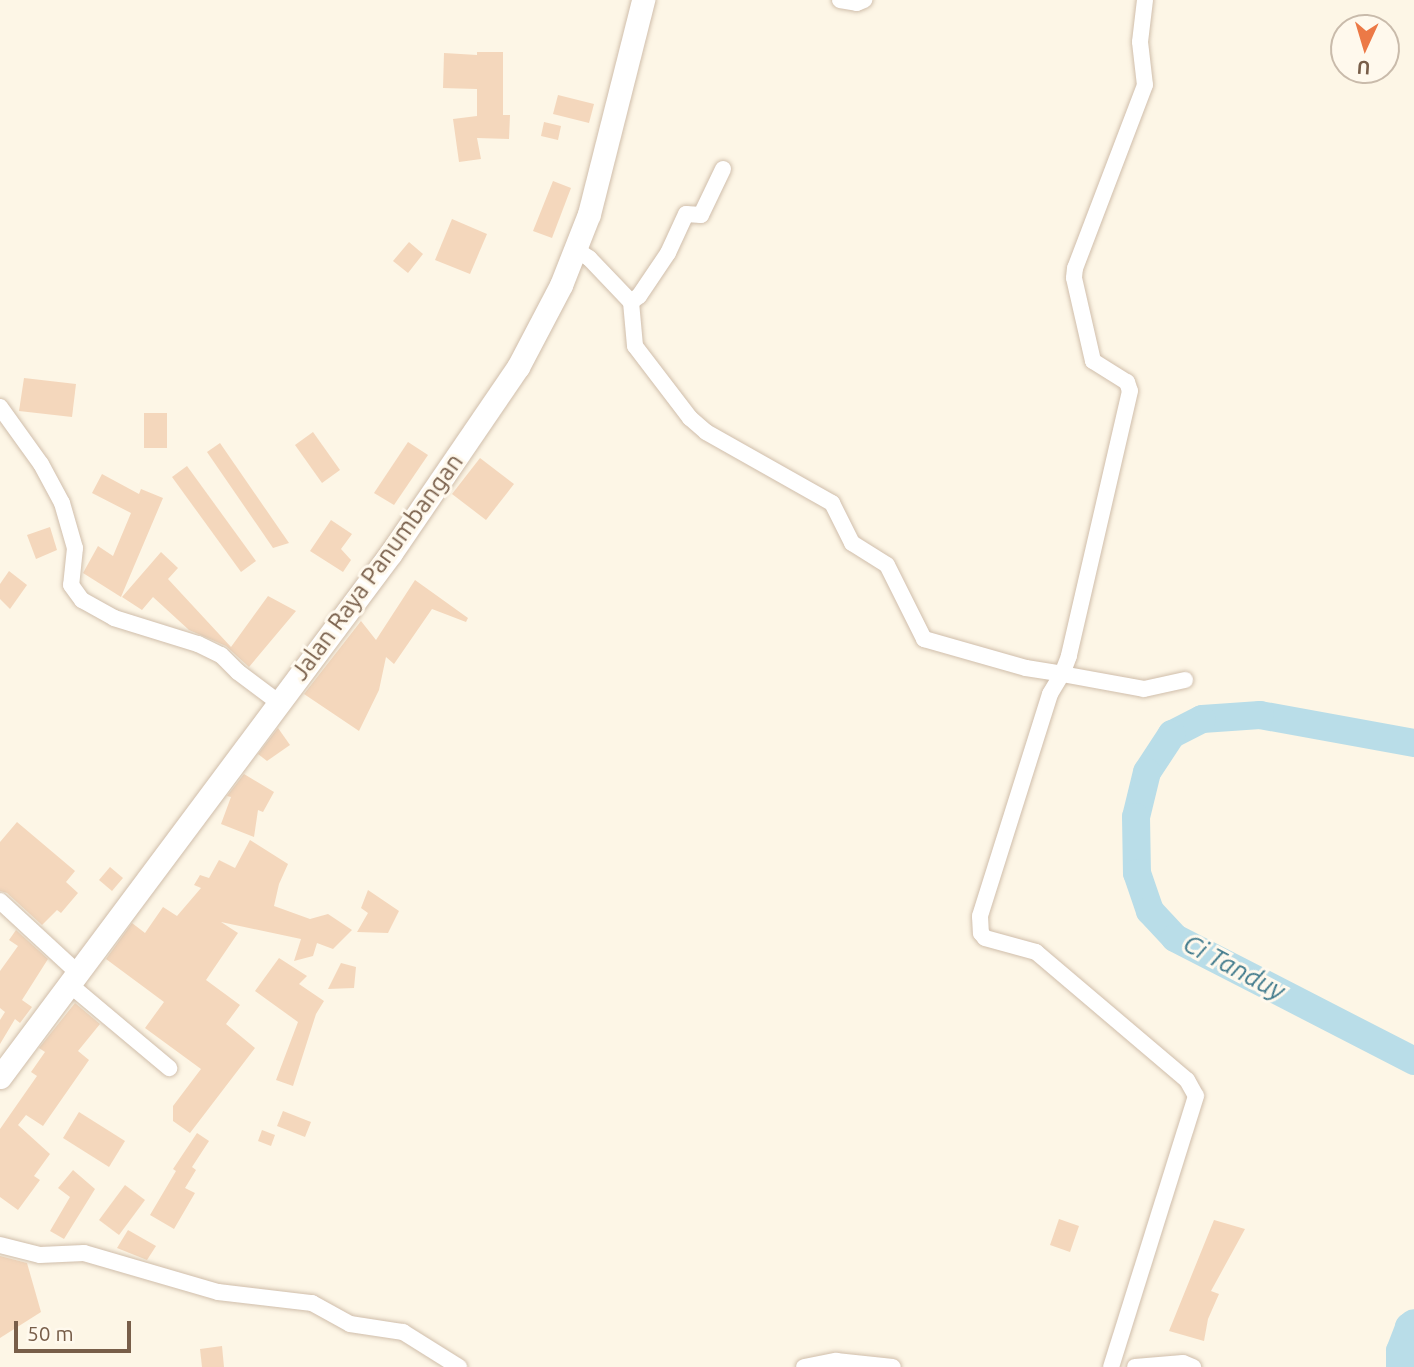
<!DOCTYPE html>
<html>
<head>
<meta charset="utf-8">
<style>
  body { margin:0 }
  #map { position:relative; width:1414px; height:1367px; overflow:hidden; background:#fdf6e6; font-family:Ubuntu,sans-serif }
  div>[style] { position:absolute }
  [style*='--x'] { left:calc(var(--x)*1px); top:calc(var(--y)*1px); width:calc(var(--w)*1px); rotate:calc(var(--a)*1deg) }
  .river>* { height:28px; margin:-14px; padding:0 14px; transform-origin:14px; border-radius:14px; background:#b9dde8 }
  .building>* { inset:0; background:#f4d7bc }
  .roads { filter:drop-shadow(0 0 2px #d0beab) drop-shadow(0 0 2px #d0beab) }
  .minor>* { height:16px; margin:-8px; padding:0 8px; transform-origin:8px; border-radius:8px; background:#fff }
  .secondary>* { height:23px; margin:-11.5px; padding:0 11.5px; transform-origin:11.5px; border-radius:11.5px; background:#fff }
  span { translate:-50% -50%; white-space:nowrap; text-align:center; line-height:1.15; -webkit-text-stroke:6px #fff9ed; paint-order:stroke }
  .street-label { font-size:24px; color:#785e49 }
  .water-label { font-size:26px; color:#417a8c; font-style:italic }
  .north { position:absolute; left:1330px; top:14px; width:70px; height:70px; box-sizing:border-box; background:#fff9ed; border:2px solid #c9bbab; border-radius:50%; rotate:184deg; font-size:19px; font-weight:700; line-height:28px; text-align:center; color:#785e49 }
  .north::after { content:''; display:block; margin:auto; width:24px; height:32px; background:#ec7946; clip-path:polygon(50% 0,100% 100%,50% 72%,0 100%) }
  .scale { position:absolute; left:14px; top:1321px; width:117px; height:32px; box-sizing:border-box; border:4px solid #785e49; border-top:0; padding-left:9px; font-size:21px; line-height:24px; white-space:nowrap; color:#785e49; -webkit-text-stroke:5px #fff9ed; paint-order:stroke }
</style>
</head>
<body>
<div id="map">
  <div class="river">
    <i style="--x:1414;--y:743;--w:157;--a:-169.7"></i>
    <i style="--x:1260;--y:715;--w:58;--a:176.1"></i>
    <i style="--x:1202;--y:719;--w:34;--a:153"></i>
    <i style="--x:1172;--y:734;--w:45;--a:123.3"></i>
    <i style="--x:1147;--y:772;--w:46;--a:103.7"></i>
    <i style="--x:1136;--y:817;--w:56;--a:89"></i>
    <i style="--x:1137;--y:873;--w:40;--a:71.1"></i>
    <i style="--x:1150;--y:911;--w:37;--a:47"></i>
    <i style="--x:1175;--y:938;--w:269;--a:27.2"></i>
    <i style="--x:1400;--y:1367;--w:16;--a:-90"></i>
    <i style="--x:1400;--y:1351;--w:26;--a:-69"></i>
    <i style="--x:1409;--y:1327;--w:6;--a:-39"></i>
  </div>
  <div class="building">
    <i style="clip-path:polygon(477px 52px,503px 52px,503px 115px,510px 115px,509px 139px,477px 138px,481px 159px,459px 162px,453px 119px,477px 116px,477px 89px,443px 88px,444px 53px,477px 55px)"></i>
    <i style="clip-path:polygon(558px 95px,594px 104px,589px 123px,553px 114px)"></i>
    <i style="clip-path:polygon(544px 122px,561px 126px,558px 140px,541px 136px)"></i>
    <i style="clip-path:polygon(553px 181px,571px 188px,552px 238px,533px 231px)"></i>
    <i style="clip-path:polygon(452px 219px,487px 234px,470px 274px,435px 260px)"></i>
    <i style="clip-path:polygon(409px 242px,423px 254px,408px 273px,393px 261px)"></i>
    <i style="clip-path:polygon(24px 378px,76px 384px,72px 417px,19px 411px)"></i>
    <i style="clip-path:polygon(144px 413px,167px 413px,167px 448px,144px 448px)"></i>
    <i style="clip-path:polygon(313px 432px,340px 470px,322px 483px,295px 445px)"></i>
    <i style="clip-path:polygon(408px 442px,428px 455px,394px 505px,374px 493px)"></i>
    <i style="clip-path:polygon(220px 443px,289px 543px,273px 548px,207px 452px)"></i>
    <i style="clip-path:polygon(480px 458px,514px 484px,486px 520px,452px 494px)"></i>
    <i style="clip-path:polygon(187px 466px,256px 561px,241px 572px,172px 477px)"></i>
    <i style="clip-path:polygon(102px 474px,139px 494px,141px 489px,163px 498px,121px 597px,83px 573px,98px 546px,113px 556px,131px 513px,92px 493px)"></i>
    <i style="clip-path:polygon(331px 520px,352px 534px,341px 549px,351px 560px,343px 572px,310px 551px)"></i>
    <i style="clip-path:polygon(50px 527px,57px 550px,36px 559px,27px 535px)"></i>
    <i style="clip-path:polygon(161px 552px,178px 568px,168px 579px,231px 647px,268px 596px,296px 611px,249px 667px,226px 646px,189px 630px,153px 597px,142px 610px,122px 597px)"></i>
    <i style="clip-path:polygon(9px 571px,27px 585px,10px 609px,0 599px,0 584px)"></i>
    <i style="clip-path:polygon(415px 580px,468px 618px,466px 622px,432px 609px,394px 664px,386px 657px,379px 690px,359px 731px,304px 694px,361px 621px,376px 640px)"></i>
    <i style="clip-path:polygon(278px 728px,290px 745px,267px 761px,258px 754px)"></i>
    <i style="clip-path:polygon(244px 774px,274px 792px,263px 812px,258px 810px,254px 837px,221px 824px,231px 797px,227px 796px)"></i>
    <i style="clip-path:polygon(17px 822px,75px 871px,66px 882px,78px 893px,61px 913px,57px 910px,42px 925px,7px 893px,0 891px,0 842px)"></i>
    <i style="clip-path:polygon(250px 840px,288px 864px,279px 884px,274px 906px,310px 919px,328px 914px,352px 930px,333px 949px,317px 943px,313px 956px,294px 961px,301px 939px,221px 922px,238px 933px,206px 980px,240px 1005px,226px 1024px,255px 1048px,190px 1133px,173px 1121px,173px 1106px,201px 1069px,145px 1028px,164px 1002px,106px 959px,132px 923px,145px 933px,163px 907px,177px 916px,201px 888px,194px 885px,200px 875px,209px 878px,219px 860px,235px 868px)"></i>
    <i style="clip-path:polygon(110px 867px,123px 878px,112px 891px,99px 880px)"></i>
    <i style="clip-path:polygon(368px 890px,399px 911px,388px 933px,357px 932px,368px 913px,361px 908px)"></i>
    <i style="clip-path:polygon(16px 930px,48px 959px,22px 1000px,32px 1007px,20px 1023px,15px 1019px,0 1044px,0 1020px,5px 1012px,0 1008px,0 971px,18px 946px,9px 940px)"></i>
    <i style="clip-path:polygon(279px 958px,307px 976px,299px 984px,324px 1001px,316px 1014px,293px 1086px,276px 1080px,298px 1022px,255px 991px)"></i>
    <i style="clip-path:polygon(341px 963px,356px 967px,354px 988px,328px 989px)"></i>
    <i style="clip-path:polygon(75px 1003px,100px 1024px,78px 1051px,89px 1060px,43px 1126px,26px 1115px,18px 1125px,50px 1154px,34px 1176px,40px 1180px,18px 1210px,0 1197px,0 1129px,37px 1076px,31px 1072px,45px 1052px,39px 1048px)"></i>
    <i style="clip-path:polygon(283px 1111px,311px 1122px,305px 1137px,277px 1126px)"></i>
    <i style="clip-path:polygon(79px 1112px,125px 1141px,109px 1167px,63px 1138px)"></i>
    <i style="clip-path:polygon(262px 1130px,275px 1135px,271px 1146px,258px 1141px)"></i>
    <i style="clip-path:polygon(197px 1133px,209px 1141px,192px 1167px,196px 1170px,185px 1188px,195px 1193px,174px 1229px,150px 1215px,176px 1171px,173px 1169px)"></i>
    <i style="clip-path:polygon(73px 1170px,95px 1189px,64px 1239px,50px 1231px,70px 1197px,58px 1188px)"></i>
    <i style="clip-path:polygon(125px 1185px,145px 1200px,119px 1235px,99px 1220px)"></i>
    <i style="clip-path:polygon(1059px 1219px,1079px 1226px,1070px 1252px,1050px 1245px)"></i>
    <i style="clip-path:polygon(1214px 1220px,1245px 1229px,1211px 1291px,1219px 1294px,1208px 1319px,1204px 1341px,1169px 1331px)"></i>
    <i style="clip-path:polygon(128px 1230px,156px 1246px,147px 1260px,117px 1248px)"></i>
    <i style="clip-path:polygon(0 1256px,27px 1263px,41px 1312px,0 1338px)"></i>
    <i style="clip-path:polygon(222px 1346px,224px 1367px,202px 1367px,200px 1349px)"></i>
  </div>
  <div class="roads">
    <div class="minor">
      <i style="--x:840;--y:0;--w:17;--a:10"></i>
      <i style="--x:857;--y:3;--w:8;--a:-23"></i>
      <i style="--x:1145;--y:0;--w:42;--a:96.8"></i>
      <i style="--x:1140;--y:42;--w:43;--a:83.4"></i>
      <i style="--x:1145;--y:85;--w:196;--a:110.9"></i>
      <i style="--x:1075;--y:268;--w:10;--a:96"></i>
      <i style="--x:1074;--y:278;--w:85;--a:77.1"></i>
      <i style="--x:1093;--y:361;--w:40;--a:32"></i>
      <i style="--x:1127;--y:382;--w:9;--a:72"></i>
      <i style="--x:1130;--y:391;--w:272;--a:103"></i>
      <i style="--x:1069;--y:656;--w:19;--a:111"></i>
      <i style="--x:1062;--y:674;--w:83;--a:10.4"></i>
      <i style="--x:1144;--y:689;--w:42;--a:-12.4"></i>
      <i style="--x:575;--y:249;--w:17;--a:33"></i>
      <i style="--x:589;--y:258;--w:61;--a:46.3"></i>
      <i style="--x:631;--y:302;--w:10;--a:-37"></i>
      <i style="--x:639;--y:296;--w:52;--a:-56"></i>
      <i style="--x:668;--y:253;--w:43;--a:-65.2"></i>
      <i style="--x:686;--y:214;--w:15;--a:4"></i>
      <i style="--x:701;--y:215;--w:51;--a:-64.4"></i>
      <i style="--x:631;--y:302;--w:44;--a:84.8"></i>
      <i style="--x:635;--y:346;--w:91;--a:52.6"></i>
      <i style="--x:690;--y:418;--w:21;--a:41"></i>
      <i style="--x:706;--y:432;--w:145;--a:29.4"></i>
      <i style="--x:832;--y:503;--w:45;--a:63.4"></i>
      <i style="--x:852;--y:543;--w:41;--a:32.2"></i>
      <i style="--x:887;--y:565;--w:83;--a:63.4"></i>
      <i style="--x:924;--y:639;--w:106;--a:15.9"></i>
      <i style="--x:1026;--y:668;--w:36;--a:9"></i>
      <i style="--x:1062;--y:674;--w:23;--a:121"></i>
      <i style="--x:1050;--y:694;--w:233;--a:107.5"></i>
      <i style="--x:980;--y:916;--w:17;--a:87"></i>
      <i style="--x:981;--y:933;--w:6;--a:51"></i>
      <i style="--x:985;--y:938;--w:53;--a:15.4"></i>
      <i style="--x:1036;--y:952;--w:198;--a:40.3"></i>
      <i style="--x:1187;--y:1080;--w:18;--a:61"></i>
      <i style="--x:1196;--y:1096;--w:284;--a:107.4"></i>
      <i style="--x:0;--y:407;--w:70;--a:54.3"></i>
      <i style="--x:41;--y:464;--w:44;--a:61.7"></i>
      <i style="--x:62;--y:503;--w:47;--a:73.9"></i>
      <i style="--x:75;--y:548;--w:37;--a:96"></i>
      <i style="--x:71;--y:585;--w:19;--a:54"></i>
      <i style="--x:82;--y:600;--w:37;--a:29"></i>
      <i style="--x:114;--y:618;--w:88;--a:17.2"></i>
      <i style="--x:198;--y:644;--w:25;--a:26"></i>
      <i style="--x:221;--y:655;--w:24;--a:45"></i>
      <i style="--x:238;--y:672;--w:50;--a:36.9"></i>
      <i style="--x:0;--y:901;--w:105;--a:42.7"></i>
      <i style="--x:69;--y:984;--w:131;--a:40"></i>
      <i style="--x:0;--y:1245;--w:41;--a:14"></i>
      <i style="--x:40;--y:1255;--w:44;--a:-2.6"></i>
      <i style="--x:84;--y:1253;--w:140;--a:16.2"></i>
      <i style="--x:218;--y:1292;--w:95;--a:6.7"></i>
      <i style="--x:312;--y:1303;--w:43;--a:28.9"></i>
      <i style="--x:350;--y:1324;--w:54;--a:8.6"></i>
      <i style="--x:403;--y:1332;--w:66;--a:32"></i>
      <i style="--x:804;--y:1367;--w:33;--a:-11"></i>
      <i style="--x:836;--y:1361;--w:57;--a:6"></i>
      <i style="--x:1135;--y:1367;--w:48;--a:-4.8"></i>
      <i style="--x:1183;--y:1363;--w:11;--a:22"></i>
    </div>
    <div class="secondary">
      <i style="--x:0;--y:1077;--w:654;--a:-53.27"></i>
      <i style="--x:391;--y:553;--w:225;--a:-55.7"></i>
      <i style="--x:518;--y:367;--w:93;--a:-62.3"></i>
      <i style="--x:561;--y:285;--w:76;--a:-68.5"></i>
      <i style="--x:589;--y:214;--w:221;--a:-75.8"></i>
    </div>
  </div>
  <div class="street-label">
    <span style="left:377px;top:567px;rotate:-54deg">Jalan Raya Panumbangan</span>
  </div>
  <div class="water-label">
    <span style="left:1234px;top:967px;rotate:28deg">Ci Tanduy</span>
  </div>
  <div class="north">U</div>
  <div class="scale">50 m</div>
</div>
</body>
</html>
